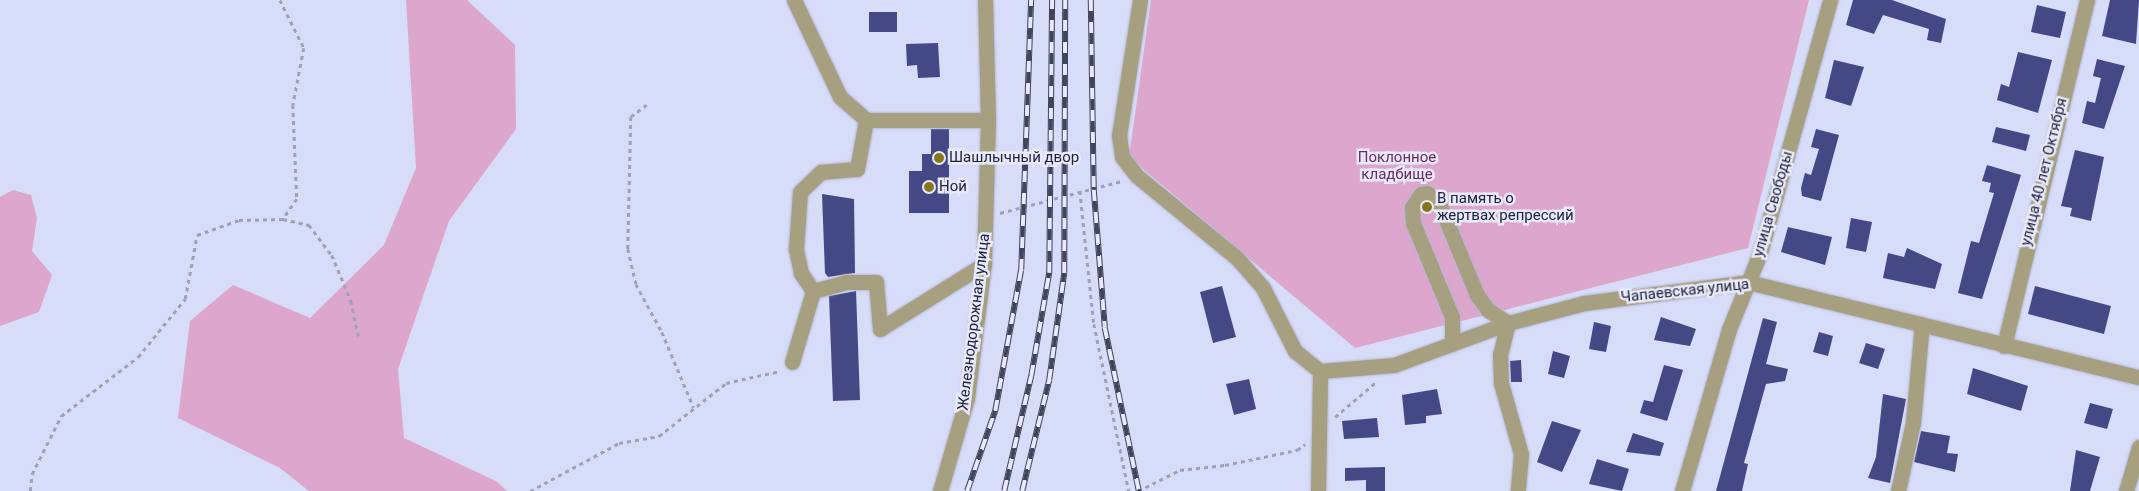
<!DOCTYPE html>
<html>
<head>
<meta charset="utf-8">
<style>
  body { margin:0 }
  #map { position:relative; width:2139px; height:491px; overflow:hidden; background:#d7dcf9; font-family:Roboto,sans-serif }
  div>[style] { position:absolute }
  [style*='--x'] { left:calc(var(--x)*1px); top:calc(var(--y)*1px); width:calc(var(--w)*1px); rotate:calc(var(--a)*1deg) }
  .green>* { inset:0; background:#dda6cd }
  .building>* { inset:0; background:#444986 }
  .path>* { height:2.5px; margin-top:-1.25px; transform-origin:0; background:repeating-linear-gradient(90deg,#9da1bd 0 4px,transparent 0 8px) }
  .roads { filter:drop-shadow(0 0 1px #b2b7d4) drop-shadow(0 0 1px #b2b7d4) }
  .minor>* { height:15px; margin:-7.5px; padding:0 7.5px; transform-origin:7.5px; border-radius:7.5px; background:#a7a080 }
  .rail>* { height:5.5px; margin-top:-2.75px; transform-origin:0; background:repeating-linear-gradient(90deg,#e8eaf9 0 11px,#40445f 0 22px); box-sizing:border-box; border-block:1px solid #40445f }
  .dots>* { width:14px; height:14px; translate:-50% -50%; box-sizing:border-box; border:2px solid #e8eaf9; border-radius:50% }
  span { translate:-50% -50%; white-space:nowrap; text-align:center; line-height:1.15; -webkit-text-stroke:5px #e8eaf9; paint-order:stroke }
  .park-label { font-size:15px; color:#6d2c5d }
  .poi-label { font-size:15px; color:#20233e }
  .left { translate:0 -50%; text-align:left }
  .street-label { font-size:15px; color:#20233e }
</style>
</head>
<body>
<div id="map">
  <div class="green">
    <i style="clip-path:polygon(406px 0,467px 0,515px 45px,516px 129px,449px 221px,398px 369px,404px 438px,496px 481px,507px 491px,309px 491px,280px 468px,178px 418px,190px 321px,233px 285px,310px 318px,384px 245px,416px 168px)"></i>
    <i style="clip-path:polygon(1151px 0,1809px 0,1748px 248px,1355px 348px,1129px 157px)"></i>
    <i style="clip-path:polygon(13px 190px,31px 195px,37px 218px,32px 251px,52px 275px,39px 312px,0 326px,0 197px)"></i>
  </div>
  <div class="building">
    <i style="clip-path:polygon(1853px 0,1892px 0,1946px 19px,1941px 43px,1927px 40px,1929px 29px,1883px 15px,1874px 34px,1846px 25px)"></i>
    <i style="clip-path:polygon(2110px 0,2139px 0,2136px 44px,2102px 36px)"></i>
    <i style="clip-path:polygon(2037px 5px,2066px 12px,2060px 38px,2031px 32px)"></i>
    <i style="clip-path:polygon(869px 12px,897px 12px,897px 32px,869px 32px)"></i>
    <i style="clip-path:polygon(938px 43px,940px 77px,918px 78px,917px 65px,907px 66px,906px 44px)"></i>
    <i style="clip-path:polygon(2018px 52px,2052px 60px,2038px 113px,1997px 100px,2001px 84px,2009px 87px)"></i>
    <i style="clip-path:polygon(2097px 59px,2125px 66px,2104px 129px,2082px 123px,2087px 101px,2095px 103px,2101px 78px,2093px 76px)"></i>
    <i style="clip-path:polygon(1834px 60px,1864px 67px,1851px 106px,1825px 98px)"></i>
    <i style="clip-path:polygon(1996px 127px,2030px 135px,2026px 151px,1992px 142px)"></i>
    <i style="clip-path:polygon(931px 129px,949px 129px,949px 213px,909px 213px,909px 171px,922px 171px,922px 154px,931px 154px)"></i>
    <i style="clip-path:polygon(1816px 129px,1839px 135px,1821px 201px,1802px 196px,1801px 188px,1805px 173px,1811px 175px,1819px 149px,1811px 147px)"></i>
    <i style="clip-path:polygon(2075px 150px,2104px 157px,2091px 221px,2070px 216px,2072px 208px,2061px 206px)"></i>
    <i style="clip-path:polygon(1987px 165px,2021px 175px,1982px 299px,1958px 293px,1971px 241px,1979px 243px,1994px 193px,1989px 192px,1991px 183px,1982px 181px)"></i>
    <i style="clip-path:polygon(822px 194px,854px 199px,855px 273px,828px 277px,825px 273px)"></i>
    <i style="clip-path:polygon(1851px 218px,1872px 222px,1866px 252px,1846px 248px)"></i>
    <i style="clip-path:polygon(1788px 227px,1832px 237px,1825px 265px,1781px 252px)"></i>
    <i style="clip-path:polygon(1907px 248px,1942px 264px,1935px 289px,1883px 278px,1888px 253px,1904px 257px)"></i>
    <i style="clip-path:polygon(1222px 286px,1236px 337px,1213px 343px,1200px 292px)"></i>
    <i style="clip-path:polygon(2035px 286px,2111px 306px,2104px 334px,2028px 314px)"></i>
    <i style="clip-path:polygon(856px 291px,860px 400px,833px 401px,829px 296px)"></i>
    <i style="clip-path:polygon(1661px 317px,1696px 329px,1690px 346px,1654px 340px)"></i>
    <i style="clip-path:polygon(1763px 318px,1777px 322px,1766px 364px,1788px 369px,1785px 381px,1766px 384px,1744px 463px,1748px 464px,1742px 491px,1716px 491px)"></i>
    <i style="clip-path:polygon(1594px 322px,1611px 326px,1606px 352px,1589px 349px)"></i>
    <i style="clip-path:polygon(1819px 332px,1833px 336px,1828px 356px,1813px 352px)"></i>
    <i style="clip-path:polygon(1866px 343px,1885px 349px,1878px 369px,1859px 363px)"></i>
    <i style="clip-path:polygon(1553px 351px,1570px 356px,1564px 378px,1548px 374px)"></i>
    <i style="clip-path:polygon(1521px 360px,1522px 382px,1511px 382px,1510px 361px)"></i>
    <i style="clip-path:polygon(1664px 365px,1683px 370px,1667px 421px,1640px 413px,1644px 400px,1653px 402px)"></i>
    <i style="clip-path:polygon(1973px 368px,2028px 386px,2021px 411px,1967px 394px)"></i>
    <i style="clip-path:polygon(1249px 379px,1256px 409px,1234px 415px,1226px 384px)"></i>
    <i style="clip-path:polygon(1437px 389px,1442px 414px,1426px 416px,1426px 423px,1405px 425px,1402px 395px)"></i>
    <i style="clip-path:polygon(1883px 394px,1906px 399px,1890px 483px,1868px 478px,1876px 457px)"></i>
    <i style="clip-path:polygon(2090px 403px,2113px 409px,2107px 429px,2084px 423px)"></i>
    <i style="clip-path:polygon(1377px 418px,1379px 437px,1344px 439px,1342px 421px)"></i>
    <i style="clip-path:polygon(1552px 421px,1581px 430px,1562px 472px,1537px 462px)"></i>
    <i style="clip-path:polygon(1921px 431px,1950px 436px,1947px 453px,1958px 454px,1955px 472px,1914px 462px)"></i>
    <i style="clip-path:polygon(1633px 433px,1664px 443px,1660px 456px,1626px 452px)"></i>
    <i style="clip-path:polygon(2076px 450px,2100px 457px,2090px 491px,2070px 491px)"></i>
    <i style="clip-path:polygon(1597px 459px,1629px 469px,1622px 491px,1589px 484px)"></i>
    <i style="clip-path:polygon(1385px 467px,1385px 491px,1366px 491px,1366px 480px,1345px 481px,1345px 468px)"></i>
  </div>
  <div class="path">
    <i style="--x:280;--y:0;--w:54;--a:63.4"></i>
    <i style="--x:304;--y:48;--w:58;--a:100.9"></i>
    <i style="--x:293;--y:105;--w:94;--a:87.6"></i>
    <i style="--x:297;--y:199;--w:24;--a:125"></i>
    <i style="--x:647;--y:105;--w:20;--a:143"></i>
    <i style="--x:631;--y:117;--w:132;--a:91.3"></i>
    <i style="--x:628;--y:249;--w:36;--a:77"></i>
    <i style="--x:636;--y:284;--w:55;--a:61.6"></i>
    <i style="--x:662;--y:332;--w:82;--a:67.2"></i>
    <i style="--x:1080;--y:191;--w:134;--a:84"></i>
    <i style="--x:1094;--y:324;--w:171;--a:78.2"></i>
    <i style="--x:1000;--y:213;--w:126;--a:-14.7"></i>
    <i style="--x:1335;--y:417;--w:54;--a:-40.5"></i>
    <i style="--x:30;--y:491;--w:17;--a:-83"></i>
    <i style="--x:32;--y:474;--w:65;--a:-63.4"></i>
    <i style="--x:61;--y:416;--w:97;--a:-37.5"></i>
    <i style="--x:138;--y:357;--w:75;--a:-51"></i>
    <i style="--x:185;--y:299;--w:65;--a:-79.4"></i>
    <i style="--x:197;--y:235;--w:45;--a:-19.7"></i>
    <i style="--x:239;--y:220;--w:44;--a:-1.3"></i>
    <i style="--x:283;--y:219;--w:27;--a:13"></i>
    <i style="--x:309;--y:225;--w:38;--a:53"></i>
    <i style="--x:332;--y:255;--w:50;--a:67.6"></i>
    <i style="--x:351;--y:301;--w:39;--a:78"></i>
    <i style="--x:530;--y:491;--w:101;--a:-28.3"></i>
    <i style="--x:619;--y:443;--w:41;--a:-9.9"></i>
    <i style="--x:659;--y:436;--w:85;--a:-38.3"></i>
    <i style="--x:726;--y:383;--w:55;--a:-12.5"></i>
    <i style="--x:1138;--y:491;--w:47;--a:-26.6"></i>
    <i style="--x:1180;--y:470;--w:45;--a:-6.3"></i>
    <i style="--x:1225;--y:465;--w:74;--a:-11.8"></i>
    <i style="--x:1297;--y:450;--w:10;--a:-37"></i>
  </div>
  <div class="roads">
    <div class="minor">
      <i style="--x:794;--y:0;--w:107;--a:64.6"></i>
      <i style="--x:840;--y:97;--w:35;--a:41"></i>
      <i style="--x:866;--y:120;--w:122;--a:0"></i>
      <i style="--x:1140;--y:0;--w:137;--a:98.8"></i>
      <i style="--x:1119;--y:135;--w:22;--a:82"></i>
      <i style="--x:1122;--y:157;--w:24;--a:52"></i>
      <i style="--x:1137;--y:176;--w:129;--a:39.4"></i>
      <i style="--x:1237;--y:258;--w:40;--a:49"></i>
      <i style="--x:1263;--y:288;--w:71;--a:63.1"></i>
      <i style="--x:1295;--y:351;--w:32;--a:39"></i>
      <i style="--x:813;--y:291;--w:35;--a:-15"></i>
      <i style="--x:847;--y:282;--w:29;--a:0"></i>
      <i style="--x:876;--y:282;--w:47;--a:85.1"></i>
      <i style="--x:880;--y:329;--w:123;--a:-32"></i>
      <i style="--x:1452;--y:344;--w:27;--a:-90"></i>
      <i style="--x:1452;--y:317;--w:102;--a:-112.5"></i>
      <i style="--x:1413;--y:223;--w:16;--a:-94"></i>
      <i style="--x:1412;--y:207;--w:16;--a:-55"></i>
      <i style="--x:1421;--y:194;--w:6;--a:-9"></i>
      <i style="--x:1427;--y:193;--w:16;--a:40"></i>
      <i style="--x:1439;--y:203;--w:100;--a:67.6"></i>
      <i style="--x:1477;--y:295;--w:19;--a:54"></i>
      <i style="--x:1488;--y:310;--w:24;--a:33"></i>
      <i style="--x:1508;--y:323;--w:32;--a:104"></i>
      <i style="--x:1500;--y:354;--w:29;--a:88"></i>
      <i style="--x:1501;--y:383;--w:74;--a:74.3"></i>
      <i style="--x:1521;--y:454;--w:37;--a:95"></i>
      <i style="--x:2004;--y:346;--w:356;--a:-76.5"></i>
      <i style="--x:792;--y:362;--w:74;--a:-73.5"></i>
      <i style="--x:813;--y:291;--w:22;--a:-124"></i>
      <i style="--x:801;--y:273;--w:25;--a:-102"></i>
      <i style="--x:796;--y:249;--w:57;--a:-86"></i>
      <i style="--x:800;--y:192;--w:29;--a:-44"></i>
      <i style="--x:821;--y:172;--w:36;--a:-5"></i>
      <i style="--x:857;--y:169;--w:50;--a:-79.6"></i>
      <i style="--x:1320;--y:371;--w:74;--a:-4.6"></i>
      <i style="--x:1394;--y:365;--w:121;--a:-20.2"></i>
      <i style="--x:1508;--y:323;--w:79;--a:-14.7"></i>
      <i style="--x:1584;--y:303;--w:165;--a:-7.3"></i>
      <i style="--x:1748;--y:282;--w:402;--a:13.7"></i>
      <i style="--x:940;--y:491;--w:97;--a:-73.8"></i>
      <i style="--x:967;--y:398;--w:135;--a:-82.8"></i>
      <i style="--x:984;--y:264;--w:144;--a:-88.4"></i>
      <i style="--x:988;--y:120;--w:120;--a:-91.4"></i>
      <i style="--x:1318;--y:491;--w:120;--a:-89"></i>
      <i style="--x:1682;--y:491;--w:169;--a:-73.8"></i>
      <i style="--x:1729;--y:329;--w:82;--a:-67.8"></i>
      <i style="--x:1760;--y:253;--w:263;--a:-74.5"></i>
      <i style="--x:1898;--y:491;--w:71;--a:-77.7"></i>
      <i style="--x:1913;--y:422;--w:98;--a:-84.8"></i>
      <i style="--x:2126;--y:491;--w:46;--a:-73.5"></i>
    </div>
  </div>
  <div class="rail">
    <i style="--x:1091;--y:0;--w:190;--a:89.1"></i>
    <i style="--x:1094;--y:190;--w:138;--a:85.4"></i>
    <i style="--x:1105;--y:328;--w:167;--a:78.2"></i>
    <i style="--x:967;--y:491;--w:85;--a:-70.7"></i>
    <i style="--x:995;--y:411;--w:143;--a:-79.6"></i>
    <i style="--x:1021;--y:270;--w:270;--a:-87.9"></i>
    <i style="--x:1004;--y:491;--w:118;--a:-76.8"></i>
    <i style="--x:1031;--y:376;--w:105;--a:-80.1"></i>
    <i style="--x:1049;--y:273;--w:273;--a:-89.4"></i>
    <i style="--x:1022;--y:491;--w:114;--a:-76.3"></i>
    <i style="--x:1049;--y:380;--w:108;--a:-82"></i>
    <i style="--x:1064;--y:273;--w:273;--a:-89.8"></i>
  </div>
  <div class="dots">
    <i style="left:939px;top:158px;background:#877619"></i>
    <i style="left:929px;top:187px;background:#877619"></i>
    <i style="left:1427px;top:207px;background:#877619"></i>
  </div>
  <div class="park-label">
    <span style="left:1397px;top:166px">Поклонное<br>кладбище</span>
  </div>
  <div class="poi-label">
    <span class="left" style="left:949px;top:158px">Шашлычный двор</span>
    <span class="left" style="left:939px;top:187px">Ной</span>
    <span class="left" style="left:1437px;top:207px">В память о<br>жертвах репрессий</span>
  </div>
  <div class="street-label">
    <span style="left:2044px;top:172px;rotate:-76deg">улица 40 лет Октября</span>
    <span style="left:1773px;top:204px;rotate:-74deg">улица Свободы</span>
    <span style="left:1685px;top:291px;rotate:-6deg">Чапаевская улица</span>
    <span style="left:974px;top:322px;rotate:-83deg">Железнодорожная улица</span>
  </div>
</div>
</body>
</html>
